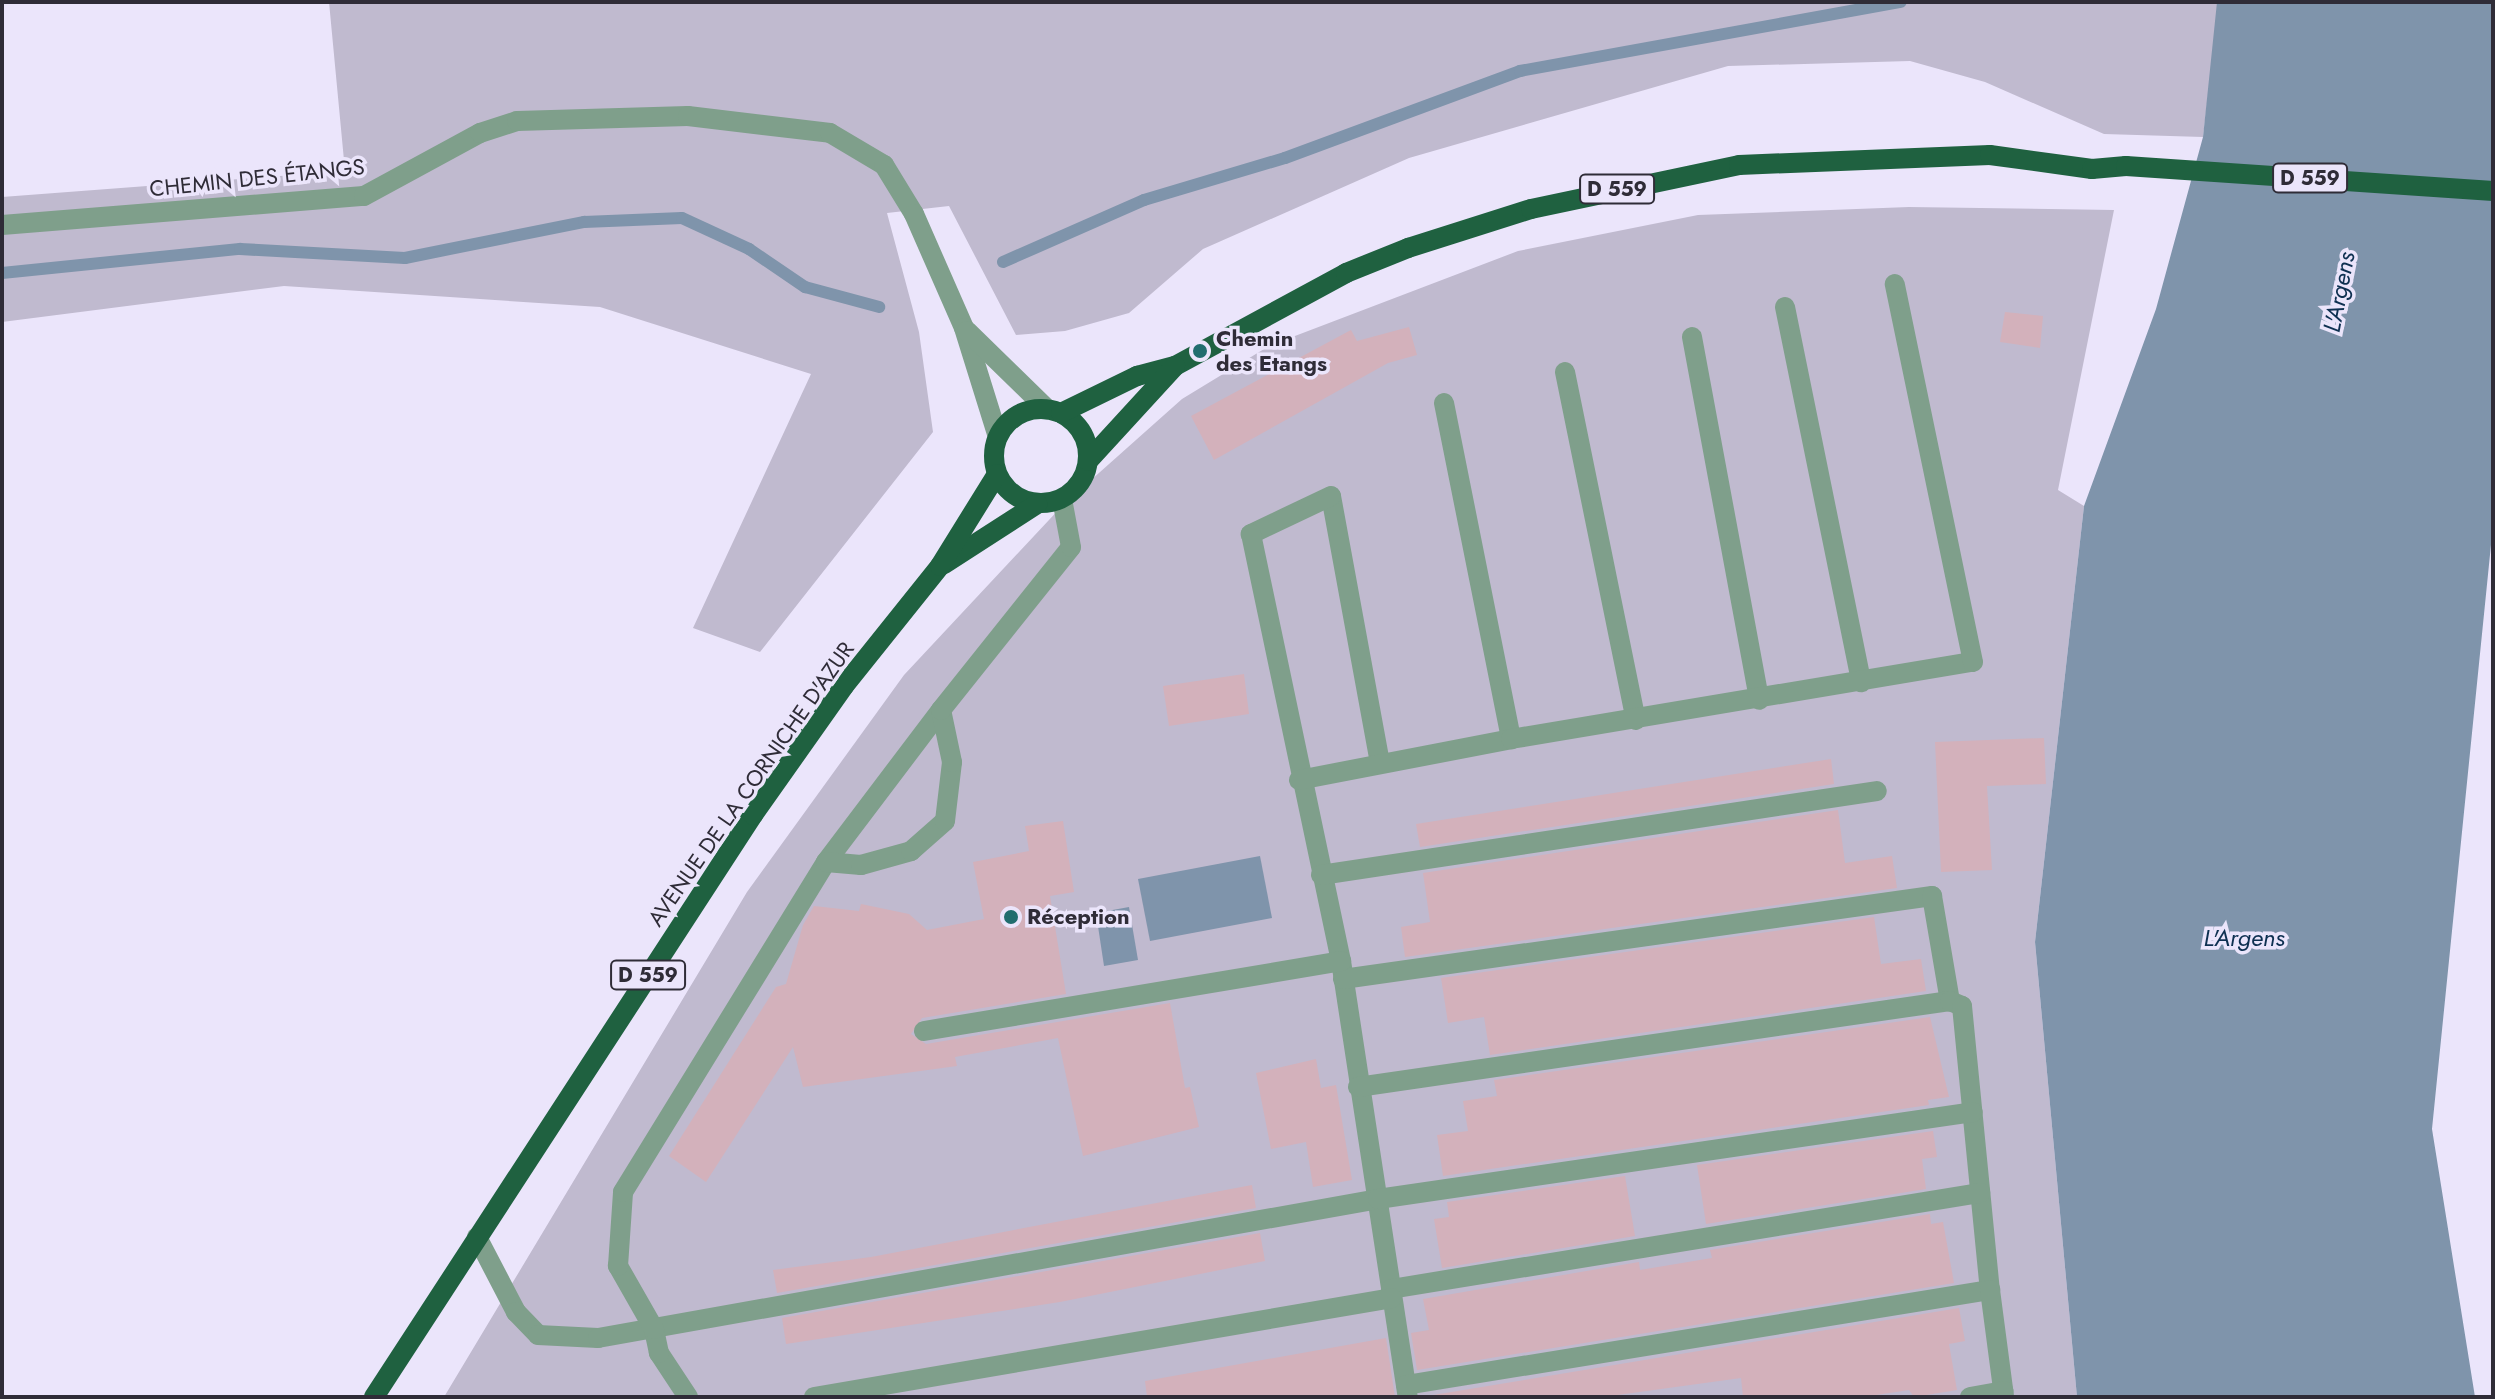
<!DOCTYPE html>
<html>
<head>
<meta charset="utf-8">
<style>
  body { margin:0 }
  #map { position:relative; width:2495px; height:1399px; overflow:hidden; background:#ebe5fb; font-family:Jost,sans-serif }
  div>[style] { position:absolute }
  [style*='--x'] { left:calc(var(--x)*1px); top:calc(var(--y)*1px); width:calc(var(--w)*1px); rotate:calc(var(--a)*1deg) }
  .green>* { inset:0; background:#c0bacf }
  .water>* { inset:0; background:#7f94ab }
  .stream>* { height:12px; margin:-6px; padding:0 6px; transform-origin:6px; border-radius:6px; background:#7f94ab }
  .building>* { inset:0; background:#d3b1bb }
  .minor>* { height:20px; margin:-10px; padding:0 10px; transform-origin:10px; border-radius:10px; background:#7f9f8b }
  .major>* { height:20px; margin:-10px; padding:0 10px; transform-origin:10px; border-radius:10px; background:#1f6140 }
  .major>.ring { margin:-10px; padding:0; box-sizing:content-box; background:none; border:20px solid #1f6140; border-radius:50% }
  .dots>* { width:22px; height:22px; translate:-50% -50%; box-sizing:border-box; border:4px solid #ebe5fb; border-radius:50% }
  span { translate:-50% -50%; white-space:nowrap; text-align:center; line-height:1.15; -webkit-text-stroke:7px #ebe5fb; paint-order:stroke }
  .shield-label span { padding:2px 6px; background:#ebe5fb; border:2px solid; border-radius:6px; -webkit-text-stroke-width:0 }
  .shield-label { font-size:20px; color:#2f2c37; font-weight:700 }
  .street-label { font-size:22px; color:#2f2c37 }
  .poi-label { font-size:22px; color:#2f2c37; font-weight:700 }
  .left { translate:0 -50%; text-align:left }
  .water-label { font-size:24px; color:#0e3051; font-style:italic }
  .frame { position:absolute; inset:0; border:4px solid #2f2c37; pointer-events:none }
</style>
</head>
<body>
<div id="map">
  <div class="green">
    <i style="clip-path:polygon(329px 2px,2219px 2px,2203px 137px,2104px 134px,1985px 82px,1910px 61px,1728px 66px,1409px 158px,1203px 249px,1129px 313px,1065px 331px,1016px 335px,949px 206px,887px 213px,919px 332px,933px 432px,760px 652px,693px 628px,811px 374px,600px 307px,284px 286px,2px 322px,2px 197px,345px 171px)"></i>
    <i style="clip-path:polygon(1909px 207px,2114px 210px,2058px 490px,2084px 506px,2035px 942px,2077px 1397px,444px 1397px,747px 892px,904px 675px,1063px 505px,1182px 399px,1269px 346px,1518px 251px,1698px 215px)"></i>
  </div>
  <div class="water">
    <i style="clip-path:polygon(2217px 2px,2493px 2px,2493px 525px,2432px 1129px,2475px 1397px,2077px 1397px,2035px 942px,2084px 506px,2156px 309px,2203px 137px)"></i>
    <i style="clip-path:polygon(1260px 856px,1272px 918px,1150px 941px,1138px 879px)"></i>
    <i style="clip-path:polygon(1129px 907px,1138px 960px,1104px 966px,1096px 913px)"></i>
  </div>
  <div class="stream">
    <i style="--x:1003;--y:262;--w:154;--a:-23.7"></i>
    <i style="--x:1144;--y:200;--w:147;--a:-16.6"></i>
    <i style="--x:1285;--y:158;--w:251;--a:-20.3"></i>
    <i style="--x:1520;--y:71;--w:387;--a:-10.3"></i>
    <i style="--x:2;--y:273;--w:239;--a:-5.8"></i>
    <i style="--x:240;--y:249;--w:165;--a:3.1"></i>
    <i style="--x:405;--y:258;--w:183;--a:-11.4"></i>
    <i style="--x:584;--y:222;--w:98;--a:-2.3"></i>
    <i style="--x:682;--y:218;--w:74;--a:24.8"></i>
    <i style="--x:749;--y:249;--w:68;--a:34.2"></i>
    <i style="--x:805;--y:287;--w:77;--a:15.1"></i>
  </div>
  <div class="building">
    <i style="clip-path:polygon(2005px 312px,2043px 316px,2040px 348px,2000px 342px)"></i>
    <i style="clip-path:polygon(1409px 327px,1417px 355px,1388px 363px,1214px 460px,1191px 416px,1351px 330px,1357px 341px)"></i>
    <i style="clip-path:polygon(1244px 674px,1249px 714px,1169px 726px,1163px 686px)"></i>
    <i style="clip-path:polygon(2044px 738px,2046px 784px,1987px 786px,1992px 870px,1941px 872px,1935px 742px)"></i>
    <i style="clip-path:polygon(1831px 759px,1834px 784px,1420px 847px,1416px 824px)"></i>
    <i style="clip-path:polygon(1838px 810px,1845px 863px,1892px 856px,1897px 888px,1405px 957px,1401px 927px,1430px 922px,1423px 873px)"></i>
    <i style="clip-path:polygon(1063px 821px,1074px 892px,1050px 896px,1066px 994px,922px 1018px,911px 1034px,926px 1044px,1170px 1003px,1185px 1088px,1190px 1087px,1199px 1127px,1083px 1156px,1058px 1038px,955px 1057px,957px 1066px,803px 1087px,793px 1047px,706px 1182px,669px 1156px,776px 987px,786px 984px,803px 925px,814px 906px,859px 911px,861px 904px,909px 914px,927px 930px,984px 919px,973px 862px,1029px 851px,1025px 826px)"></i>
    <i style="clip-path:polygon(1874px 917px,1881px 964px,1921px 959px,1926px 991px,1490px 1055px,1484px 1017px,1448px 1023px,1441px 978px)"></i>
    <i style="clip-path:polygon(1930px 1017px,1949px 1097px,1928px 1100px,1929px 1105px,1443px 1176px,1437px 1135px,1468px 1131px,1463px 1101px,1497px 1096px,1494px 1080px)"></i>
    <i style="clip-path:polygon(1316px 1059px,1321px 1088px,1336px 1085px,1352px 1180px,1313px 1187px,1306px 1142px,1271px 1149px,1256px 1073px)"></i>
    <i style="clip-path:polygon(1933px 1131px,1937px 1157px,1922px 1159px,1926px 1189px,1706px 1224px,1697px 1165px)"></i>
    <i style="clip-path:polygon(1625px 1176px,1635px 1236px,1442px 1268px,1434px 1219px,1449px 1217px,1447px 1202px)"></i>
    <i style="clip-path:polygon(1252px 1185px,1256px 1208px,777px 1293px,773px 1270px,871px 1257px)"></i>
    <i style="clip-path:polygon(1930px 1214px,1931px 1224px,1943px 1222px,1954px 1283px,1417px 1370px,1411px 1333px,1429px 1330px,1423px 1299px,1639px 1262px,1640px 1270px,1712px 1258px,1710px 1250px)"></i>
    <i style="clip-path:polygon(1260px 1233px,1265px 1261px,1060px 1302px,786px 1344px,782px 1318px)"></i>
    <i style="clip-path:polygon(1959px 1308px,1965px 1341px,1949px 1344px,1957px 1390px,1914px 1397px,1909px 1390px,1863px 1397px,1743px 1397px,1741px 1378px,1603px 1397px,1421px 1397px)"></i>
    <i style="clip-path:polygon(1386px 1338px,1395px 1397px,1147px 1397px,1145px 1381px)"></i>
  </div>
  <div class="minor">
    <i style="--x:2;--y:225;--w:363;--a:-4.6"></i>
    <i style="--x:364;--y:196;--w:132;--a:-28.5"></i>
    <i style="--x:480;--y:133;--w:39;--a:-18"></i>
    <i style="--x:517;--y:121;--w:171;--a:-1.7"></i>
    <i style="--x:688;--y:116;--w:143;--a:6.8"></i>
    <i style="--x:830;--y:133;--w:63;--a:30.7"></i>
    <i style="--x:884;--y:165;--w:57;--a:58.5"></i>
    <i style="--x:914;--y:214;--w:124;--a:66.3"></i>
    <i style="--x:964;--y:328;--w:114;--a:72.7"></i>
    <i style="--x:1785;--y:307;--w:383;--a:78.5"></i>
    <i style="--x:967;--y:331;--w:112;--a:44.3"></i>
    <i style="--x:1692;--y:337;--w:369;--a:79.5"></i>
    <i style="--x:1565;--y:372;--w:355;--a:78.5"></i>
    <i style="--x:1444;--y:403;--w:343;--a:78.7"></i>
    <i style="--x:1380;--y:763;--w:271;--a:-100.4"></i>
    <i style="--x:1331;--y:496;--w:89;--a:154.6"></i>
    <i style="--x:1251;--y:534;--w:436;--a:78.1"></i>
    <i style="--x:1341;--y:961;--w:441;--a:81.3"></i>
    <i style="--x:1299;--y:780;--w:216;--a:-10.9"></i>
    <i style="--x:1511;--y:739;--w:468;--a:-9.5"></i>
    <i style="--x:1973;--y:662;--w:386;--a:-101.7"></i>
    <i style="--x:826;--y:862;--w:191;--a:-52.9"></i>
    <i style="--x:1321;--y:875;--w:562;--a:-8.59"></i>
    <i style="--x:1343;--y:979;--w:595;--a:-8.02"></i>
    <i style="--x:1932;--y:896;--w:107;--a:80.3"></i>
    <i style="--x:924;--y:1031;--w:423;--a:-9.5"></i>
    <i style="--x:1358;--y:1087;--w:598;--a:-8.27"></i>
    <i style="--x:1950;--y:1001;--w:13;--a:23"></i>
    <i style="--x:1962;--y:1006;--w:285;--a:84.4"></i>
    <i style="--x:477;--y:1237;--w:85;--a:62.5"></i>
    <i style="--x:516;--y:1312;--w:32;--a:46"></i>
    <i style="--x:538;--y:1335;--w:60;--a:2.9"></i>
    <i style="--x:598;--y:1338;--w:792;--a:-10.1"></i>
    <i style="--x:1378;--y:1199;--w:601;--a:-8.32"></i>
    <i style="--x:1391;--y:1289;--w:597;--a:-9.26"></i>
    <i style="--x:1406;--y:1385;--w:592;--a:-9.24"></i>
    <i style="--x:1990;--y:1290;--w:108;--a:82.5"></i>
    <i style="--x:688;--y:1397;--w:53;--a:-123.4"></i>
    <i style="--x:659;--y:1353;--w:25;--a:-102"></i>
    <i style="--x:654;--y:1329;--w:73;--a:-119.7"></i>
    <i style="--x:618;--y:1266;--w:74;--a:-86.1"></i>
    <i style="--x:623;--y:1192;--w:387;--a:-58.4"></i>
    <i style="--x:826;--y:862;--w:35;--a:5"></i>
    <i style="--x:861;--y:865;--w:52;--a:-15.6"></i>
    <i style="--x:911;--y:851;--w:45;--a:-41.4"></i>
    <i style="--x:945;--y:821;--w:59;--a:-83.2"></i>
    <i style="--x:952;--y:762;--w:53;--a:-101.9"></i>
    <i style="--x:941;--y:710;--w:208;--a:-51.4"></i>
    <i style="--x:1071;--y:547;--w:49;--a:-100.6"></i>
    <i style="--x:814;--y:1397;--w:586;--a:-9.72"></i>
    <i style="--x:1970;--y:1397;--w:34;--a:-10"></i>
  </div>
  <div class="major">
    <i class="ring" style="left:994px;top:409px;width:74px;height:74px"></i>
    <i style="--x:1061;--y:413;--w:85;--a:-26"></i>
    <i style="--x:1137;--y:376;--w:39;--a:-15"></i>
    <i style="--x:1175;--y:366;--w:195;--a:-28.5"></i>
    <i style="--x:1346;--y:273;--w:67;--a:-22"></i>
    <i style="--x:1408;--y:248;--w:129;--a:-17.6"></i>
    <i style="--x:1531;--y:209;--w:213;--a:-11.9"></i>
    <i style="--x:1739;--y:165;--w:251;--a:-2.3"></i>
    <i style="--x:1990;--y:155;--w:103;--a:7.8"></i>
    <i style="--x:2092;--y:169;--w:34;--a:-5"></i>
    <i style="--x:2126;--y:166;--w:368;--a:3.9"></i>
    <i style="--x:1088;--y:461;--w:129;--a:-47.5"></i>
    <i style="--x:944;--y:564;--w:111;--a:-32.8"></i>
    <i style="--x:374;--y:1397;--w:695;--a:-56.93"></i>
    <i style="--x:753;--y:815;--w:158;--a:-54.8"></i>
    <i style="--x:844;--y:686;--w:154;--a:-51.3"></i>
    <i style="--x:940;--y:566;--w:108;--a:-58.2"></i>
  </div>
  <div class="dots">
    <i style="left:1200px;top:351px;background:#216d6e"></i>
    <i style="left:1011px;top:917px;background:#216d6e"></i>
  </div>
  <div class="shield-label">
    <span style="left:2310px;top:178px">D 559</span>
    <span style="left:1617px;top:189px">D 559</span>
    <span style="left:648px;top:975px">D 559</span>
  </div>
  <div class="street-label">
    <span style="left:257px;top:178px;rotate:-6deg">CHEMIN DES ÉTANGS</span>
    <span style="left:751px;top:784px;rotate:-55deg">AVENUE DE LA CORNICHE D'AZUR</span>
  </div>
  <div class="poi-label">
    <span class="left" style="left:1216px;top:351px">Chemin<br>des Etangs</span>
    <span class="left" style="left:1027px;top:917px">Réception</span>
  </div>
  <div class="water-label">
    <span style="left:2339px;top:292px;rotate:-79deg">L'Argens</span>
    <span style="left:2244px;top:938px">L'Argens</span>
  </div>
  <div class="frame"></div>
</div>
</body>
</html>
